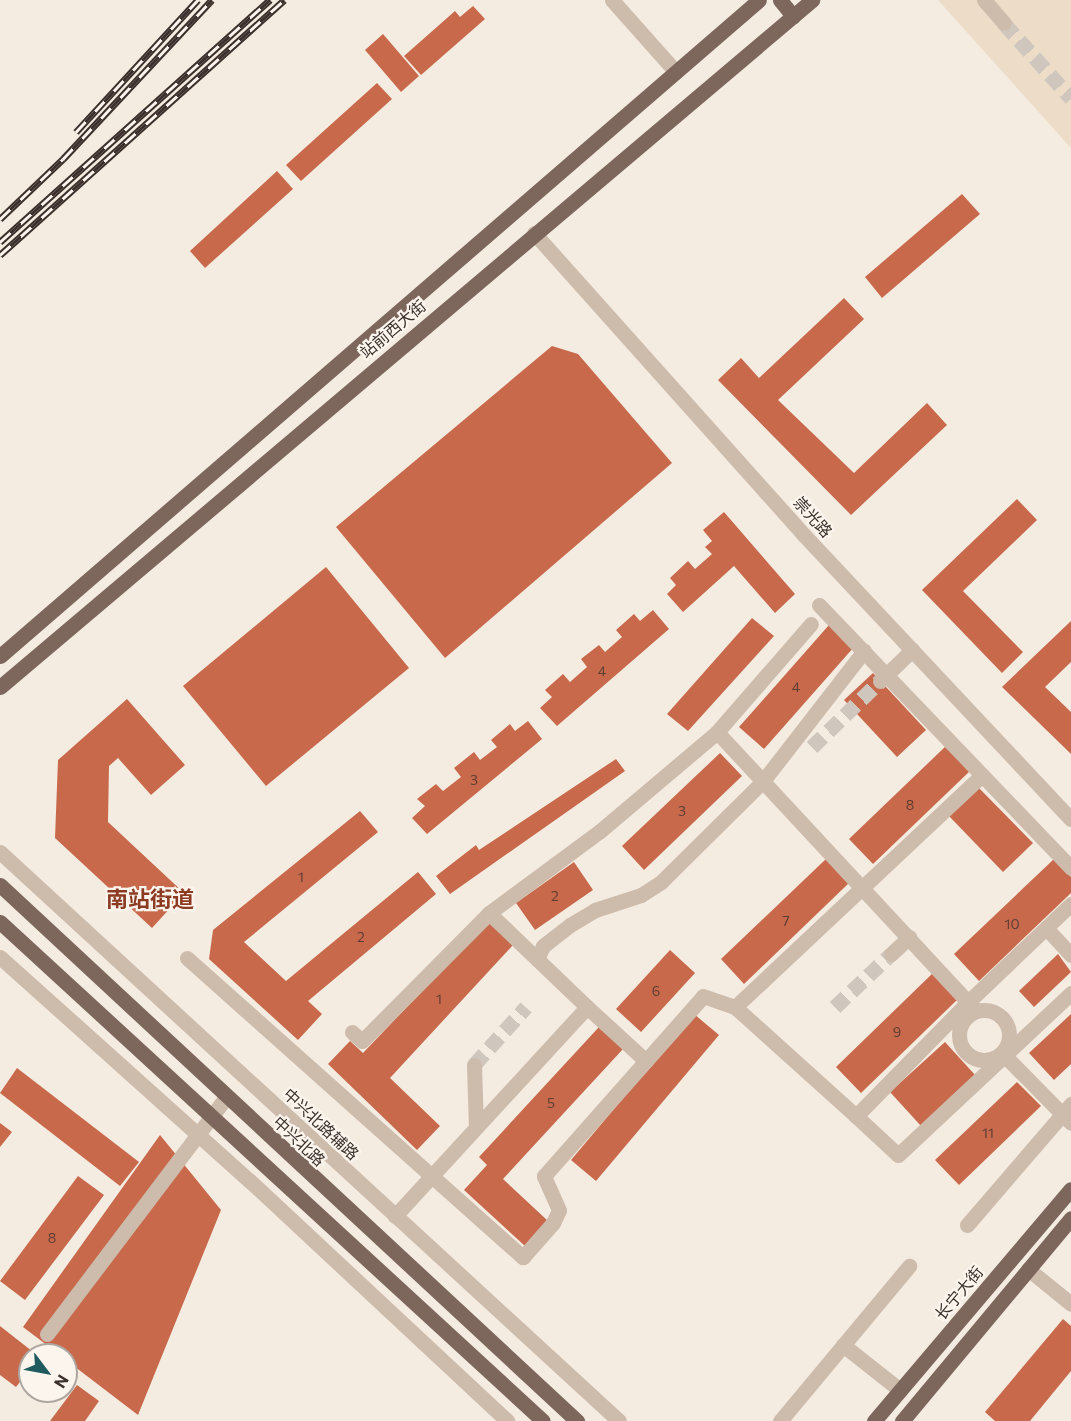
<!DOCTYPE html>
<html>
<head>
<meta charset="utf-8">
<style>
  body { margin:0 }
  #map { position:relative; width:1071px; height:1421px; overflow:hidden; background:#f4ebe1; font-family:Commissioner,"Noto Sans SC",sans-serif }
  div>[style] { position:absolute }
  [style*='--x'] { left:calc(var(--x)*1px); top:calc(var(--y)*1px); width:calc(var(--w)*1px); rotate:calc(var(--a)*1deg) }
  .plaza>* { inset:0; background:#ecdcc8 }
  .building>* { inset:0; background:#c8694b }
  .minor-tunnel>* { height:15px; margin-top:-7.5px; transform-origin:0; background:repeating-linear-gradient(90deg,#cfc6bd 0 15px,transparent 0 23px) }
  .minor>* { height:15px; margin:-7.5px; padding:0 7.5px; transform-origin:7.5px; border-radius:7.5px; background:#cdbbac }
  .minor>.ring { margin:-7.5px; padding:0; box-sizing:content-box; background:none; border:15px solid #cdbbac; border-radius:50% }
  .major>* { height:15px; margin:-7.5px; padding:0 7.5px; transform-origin:7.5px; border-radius:7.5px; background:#7d675c }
  .rail>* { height:7px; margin-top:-3.5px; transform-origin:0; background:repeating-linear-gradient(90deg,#fbf5ee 0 14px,#3b302b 0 28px); box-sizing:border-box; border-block:2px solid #3b302b }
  span { translate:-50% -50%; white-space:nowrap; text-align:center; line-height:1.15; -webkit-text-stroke:4.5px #fbf5ee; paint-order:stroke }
  .number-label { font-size:14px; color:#5e3e33 }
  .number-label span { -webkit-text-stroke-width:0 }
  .street-label { font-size:16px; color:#3b302b }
  .district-label { font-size:22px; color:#8c3b22; font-weight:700 }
  .north { position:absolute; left:18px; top:1343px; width:60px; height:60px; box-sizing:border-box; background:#fbf5ee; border:2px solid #aea6a0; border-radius:50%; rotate:122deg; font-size:16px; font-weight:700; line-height:24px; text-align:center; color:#3b302b }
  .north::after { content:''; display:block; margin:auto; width:21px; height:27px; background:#1f5a5e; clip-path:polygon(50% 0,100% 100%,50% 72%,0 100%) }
</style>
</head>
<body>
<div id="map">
  <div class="plaza">
    <i style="clip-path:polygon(938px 0,1071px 0,1071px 148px)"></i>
  </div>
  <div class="building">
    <i style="clip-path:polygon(473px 6px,485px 19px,421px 75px,404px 56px,455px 11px,460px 17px)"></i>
    <i style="clip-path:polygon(383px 34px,419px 76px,401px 92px,365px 50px)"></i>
    <i style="clip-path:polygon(377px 83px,392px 99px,301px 181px,286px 165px)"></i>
    <i style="clip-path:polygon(277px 171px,293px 189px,205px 268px,190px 251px)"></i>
    <i style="clip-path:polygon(962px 194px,980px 214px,882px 298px,865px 277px)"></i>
    <i style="clip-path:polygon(844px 298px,864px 319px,778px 400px,854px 473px,927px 403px,947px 425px,851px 515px,718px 380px,741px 358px,759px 378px)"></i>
    <i style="clip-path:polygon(552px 346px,578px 354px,672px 463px,445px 658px,336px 527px)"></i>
    <i style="clip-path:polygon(1017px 499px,1037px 520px,963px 591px,1023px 652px,1002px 673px,922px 590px)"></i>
    <i style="clip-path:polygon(724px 512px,795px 594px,775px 613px,734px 566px,683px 612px,667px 594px,676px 585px,670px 578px,688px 561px,695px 569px,712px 554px,705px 547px,712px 541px,703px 530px)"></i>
    <i style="clip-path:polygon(326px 567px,409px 668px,266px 786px,183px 686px)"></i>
    <i style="clip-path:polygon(653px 610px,669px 629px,557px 726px,540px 708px,552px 697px,545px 690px,563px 674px,570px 682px,587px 667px,581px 659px,599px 645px,605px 652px,622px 637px,616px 630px,634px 614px,640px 621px)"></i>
    <i style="clip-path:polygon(752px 618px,774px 636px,688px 731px,667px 714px)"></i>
    <i style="clip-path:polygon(1071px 621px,1071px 662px,1045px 687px,1071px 712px,1071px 754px,1002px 687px)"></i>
    <i style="clip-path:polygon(829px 625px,854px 647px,764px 749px,739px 727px)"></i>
    <i style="clip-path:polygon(873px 673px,926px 730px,897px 757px,844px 700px)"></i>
    <i style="clip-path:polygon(127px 699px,185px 765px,151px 795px,118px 758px,109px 766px,108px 822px,184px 893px,152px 928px,55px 838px,58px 760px)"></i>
    <i style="clip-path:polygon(528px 721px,542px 739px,427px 834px,412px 818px,425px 806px,417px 799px,436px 784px,443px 791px,461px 777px,454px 768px,474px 752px,480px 760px,497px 747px,491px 740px,510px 724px,515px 731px)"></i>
    <i style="clip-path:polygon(947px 745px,971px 770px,873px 864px,849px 839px)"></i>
    <i style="clip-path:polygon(720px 753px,742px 776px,644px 870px,622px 846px)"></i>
    <i style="clip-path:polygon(616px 759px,625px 771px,450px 894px,436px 876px,476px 845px,479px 850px)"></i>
    <i style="clip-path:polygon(978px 787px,1033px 843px,1003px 872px,948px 815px)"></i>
    <i style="clip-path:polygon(360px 811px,378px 832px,244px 942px,286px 981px,418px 872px,436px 894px,308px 1001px,322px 1014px,298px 1040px,209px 959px,213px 930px)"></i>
    <i style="clip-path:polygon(827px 858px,850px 882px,744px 984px,721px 959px)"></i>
    <i style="clip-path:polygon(1054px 859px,1071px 877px,1071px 893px,979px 981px,954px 954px)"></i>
    <i style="clip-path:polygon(574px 862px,593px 890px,535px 930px,516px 903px)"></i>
    <i style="clip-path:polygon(488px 922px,513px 945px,390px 1078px,440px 1126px,417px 1150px,328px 1064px,350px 1041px,363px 1053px)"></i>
    <i style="clip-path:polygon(670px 950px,695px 973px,641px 1032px,616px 1009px)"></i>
    <i style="clip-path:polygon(1058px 954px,1071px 972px,1034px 1007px,1019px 991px)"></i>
    <i style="clip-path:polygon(934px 972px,959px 998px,861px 1093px,836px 1067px)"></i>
    <i style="clip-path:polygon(694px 1014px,719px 1035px,596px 1181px,571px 1160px)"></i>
    <i style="clip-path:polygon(1071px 1014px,1071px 1064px,1054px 1080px,1029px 1053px)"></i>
    <i style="clip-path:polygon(599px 1027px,623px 1049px,503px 1179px,548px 1221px,525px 1246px,464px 1190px,487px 1165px,479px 1157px)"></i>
    <i style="clip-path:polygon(945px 1042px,976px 1076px,921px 1126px,890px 1092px)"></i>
    <i style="clip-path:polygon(17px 1068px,139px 1162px,120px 1186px,0 1093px)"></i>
    <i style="clip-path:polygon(1017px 1082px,1041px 1106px,959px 1185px,935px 1160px)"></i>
    <i style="clip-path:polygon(0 1123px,12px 1132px,0 1147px)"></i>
    <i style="clip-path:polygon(160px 1135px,221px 1210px,138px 1415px,66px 1360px,66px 1355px,60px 1355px,23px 1327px)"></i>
    <i style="clip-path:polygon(78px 1176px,104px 1195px,25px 1300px,0 1281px)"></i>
    <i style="clip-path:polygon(1063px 1319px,1071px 1326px,1071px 1371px,1030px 1421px,995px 1421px,985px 1412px)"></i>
    <i style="clip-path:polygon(0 1326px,37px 1355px,30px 1355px,30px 1369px,16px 1387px,0 1375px)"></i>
    <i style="clip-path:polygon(77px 1385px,99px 1401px,85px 1421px,50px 1421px)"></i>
  </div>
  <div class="minor-tunnel">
    <i style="--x:1004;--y:23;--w:101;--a:48.2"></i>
    <i style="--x:812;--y:747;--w:95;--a:-44.1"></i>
    <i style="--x:835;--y:1007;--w:77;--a:-43.4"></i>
    <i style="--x:474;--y:1065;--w:78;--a:-48.1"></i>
  </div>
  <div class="minor">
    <i style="--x:612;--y:0;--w:96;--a:48.4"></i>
    <i style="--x:984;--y:0;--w:30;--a:49"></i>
    <i style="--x:534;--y:233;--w:404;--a:48.2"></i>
    <i style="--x:803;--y:534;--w:391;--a:46.8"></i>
    <i style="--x:819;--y:605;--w:364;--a:46.2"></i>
    <i style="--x:880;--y:681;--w:45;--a:-44.1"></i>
    <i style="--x:717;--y:732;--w:369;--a:47.1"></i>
    <i style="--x:968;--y:1002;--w:160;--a:134.5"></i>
    <i style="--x:856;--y:1116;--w:163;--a:-138"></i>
    <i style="--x:0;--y:852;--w:841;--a:42.59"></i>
    <i style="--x:489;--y:913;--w:138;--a:-36.5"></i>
    <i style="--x:600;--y:831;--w:153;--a:-40.2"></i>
    <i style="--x:717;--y:732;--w:143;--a:-49"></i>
    <i style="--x:1046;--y:928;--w:37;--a:47"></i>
    <i style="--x:891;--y:954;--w:25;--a:-43"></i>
    <i style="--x:0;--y:957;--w:336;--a:41.9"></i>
    <i style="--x:250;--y:1181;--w:352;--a:43"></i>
    <i style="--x:187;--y:958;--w:450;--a:41.7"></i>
    <i style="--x:523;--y:1257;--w:45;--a:-48.6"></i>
    <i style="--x:553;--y:1223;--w:14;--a:-65"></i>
    <i style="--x:559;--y:1210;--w:37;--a:-114"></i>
    <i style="--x:544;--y:1176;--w:240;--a:-48.5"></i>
    <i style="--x:703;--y:996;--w:34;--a:19"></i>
    <i style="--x:735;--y:1007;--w:339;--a:-43.2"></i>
    <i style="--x:537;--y:959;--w:14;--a:-65"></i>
    <i style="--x:543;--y:946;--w:34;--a:-38"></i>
    <i style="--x:570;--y:925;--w:29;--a:-31"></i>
    <i style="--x:595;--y:910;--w:48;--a:-18.1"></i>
    <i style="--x:641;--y:895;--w:24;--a:-33"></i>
    <i style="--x:661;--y:882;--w:144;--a:-44.7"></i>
    <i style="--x:763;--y:781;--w:165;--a:-52.2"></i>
    <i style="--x:587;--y:1007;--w:80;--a:42.5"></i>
    <i style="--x:974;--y:1008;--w:8;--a:-135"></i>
    <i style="--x:968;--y:1002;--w:142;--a:-43.6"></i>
    <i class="ring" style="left:959px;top:1010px;width:35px;height:35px"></i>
    <i style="--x:352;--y:1032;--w:13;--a:42"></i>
    <i style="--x:362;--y:1041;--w:180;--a:-45.2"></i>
    <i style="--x:489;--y:913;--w:136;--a:43.8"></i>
    <i style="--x:587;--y:1007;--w:284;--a:132.6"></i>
    <i style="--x:1002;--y:1053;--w:98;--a:45.4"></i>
    <i style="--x:474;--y:1065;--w:62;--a:88.2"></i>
    <i style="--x:856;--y:1116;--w:57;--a:42.9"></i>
    <i style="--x:898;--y:1155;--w:237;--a:-43.1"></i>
    <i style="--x:967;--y:1225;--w:160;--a:-49.3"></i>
    <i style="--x:1028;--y:1269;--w:55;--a:39.1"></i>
    <i style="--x:47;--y:1334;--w:297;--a:-52.9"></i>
    <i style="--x:843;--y:1345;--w:73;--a:38.3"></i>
    <i style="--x:780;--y:1421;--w:202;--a:-50.2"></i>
  </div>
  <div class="major">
    <i style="--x:780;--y:0;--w:21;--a:51"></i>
    <i style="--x:0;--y:656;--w:1003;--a:-40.84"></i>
    <i style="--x:0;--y:687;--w:1064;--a:-40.23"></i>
    <i style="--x:0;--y:885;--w:788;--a:42.89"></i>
    <i style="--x:0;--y:922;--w:737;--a:42.58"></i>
    <i style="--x:874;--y:1421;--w:304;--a:-49.7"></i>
    <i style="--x:902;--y:1421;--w:264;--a:-50.2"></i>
  </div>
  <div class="rail">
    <i style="--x:76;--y:132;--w:180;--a:-47.3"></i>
    <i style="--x:0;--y:219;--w:87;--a:-43.6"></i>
    <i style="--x:63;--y:159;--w:218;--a:-46.9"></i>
    <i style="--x:0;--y:242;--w:363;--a:-41.9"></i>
    <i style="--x:0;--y:255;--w:382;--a:-41.9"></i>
  </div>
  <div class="number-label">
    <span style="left:602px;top:671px">4</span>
    <span style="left:796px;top:687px">4</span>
    <span style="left:474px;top:780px">3</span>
    <span style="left:910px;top:805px">8</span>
    <span style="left:682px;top:811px">3</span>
    <span style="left:301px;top:877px">1</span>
    <span style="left:555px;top:896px">2</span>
    <span style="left:786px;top:921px">7</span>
    <span style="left:1012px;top:924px">10</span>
    <span style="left:361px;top:937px">2</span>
    <span style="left:656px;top:991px">6</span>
    <span style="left:439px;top:999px">1</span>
    <span style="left:897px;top:1032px">9</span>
    <span style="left:551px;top:1103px">5</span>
    <span style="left:988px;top:1133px">11</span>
    <span style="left:52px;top:1238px">8</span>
  </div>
  <div class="street-label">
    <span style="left:393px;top:329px;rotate:-40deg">站前西大街</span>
    <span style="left:813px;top:517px;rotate:48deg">崇光路</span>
    <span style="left:321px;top:1124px;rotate:43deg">中兴北路辅路</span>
    <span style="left:299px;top:1141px;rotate:43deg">中兴北路</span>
    <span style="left:959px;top:1293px;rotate:-50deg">长宁大街</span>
  </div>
  <div class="district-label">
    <span style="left:150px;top:899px">南站街道</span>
  </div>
  <div class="north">N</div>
</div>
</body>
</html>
